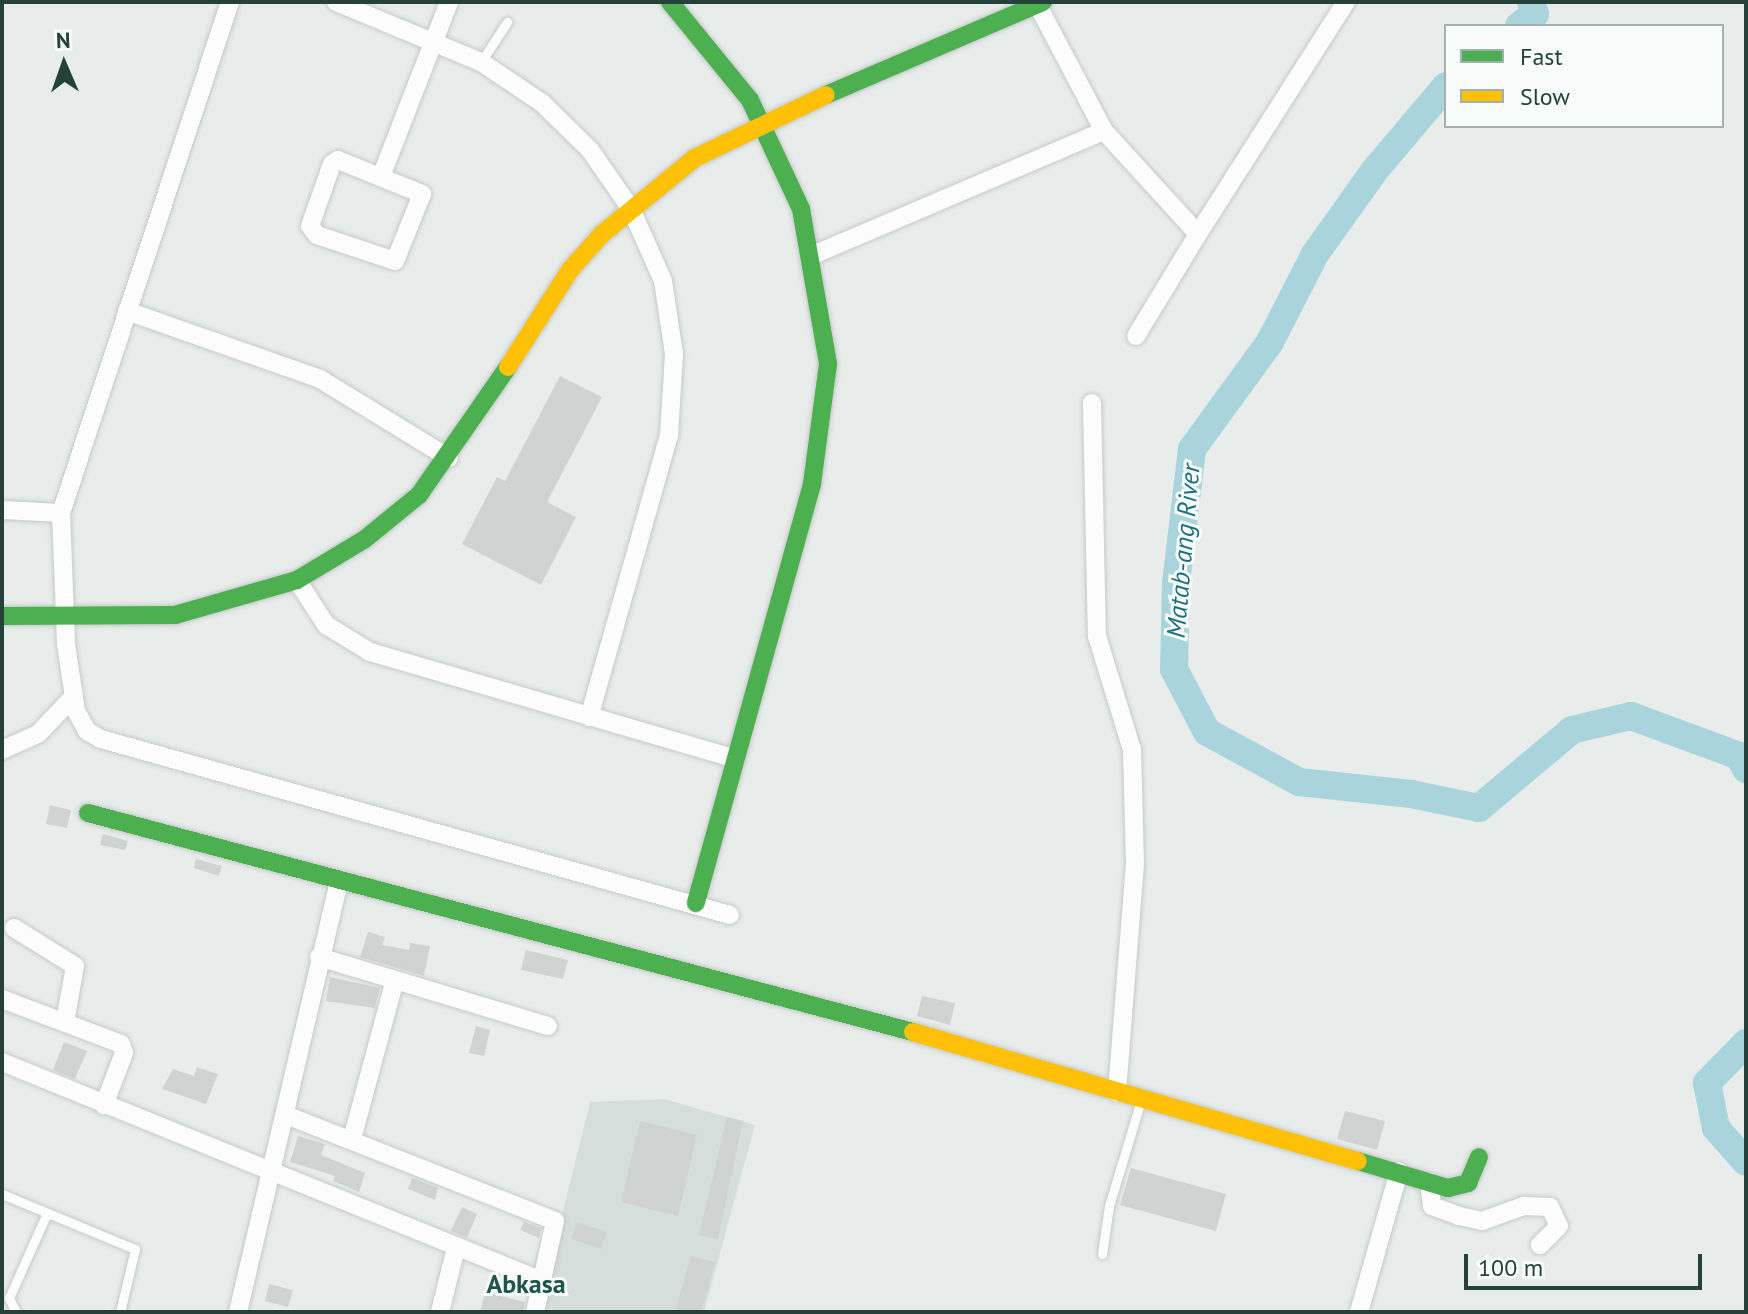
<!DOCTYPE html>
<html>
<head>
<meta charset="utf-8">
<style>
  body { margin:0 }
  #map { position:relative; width:1748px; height:1314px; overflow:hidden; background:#e8edeb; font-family:"PT Sans",sans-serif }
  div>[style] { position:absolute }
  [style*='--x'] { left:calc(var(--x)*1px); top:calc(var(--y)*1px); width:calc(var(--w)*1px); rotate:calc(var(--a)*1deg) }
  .built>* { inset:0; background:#d6dedb }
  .river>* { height:28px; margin:-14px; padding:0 14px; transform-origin:14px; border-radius:14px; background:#a9d4db }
  .building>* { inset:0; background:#cfd4d2 }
  .roads { filter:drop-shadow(0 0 2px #c5cac8) drop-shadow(0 0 2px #c5cac8) }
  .lane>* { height:9px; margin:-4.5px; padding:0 4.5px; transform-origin:4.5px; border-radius:4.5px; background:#fcfcfc }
  .street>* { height:18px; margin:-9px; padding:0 9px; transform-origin:9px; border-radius:9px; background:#fcfcfc }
  .fast>* { height:18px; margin:-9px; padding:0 9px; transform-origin:9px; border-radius:9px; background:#4caf50 }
  .slow>* { height:18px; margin:-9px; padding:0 9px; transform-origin:9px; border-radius:9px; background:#ffc107 }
  span { translate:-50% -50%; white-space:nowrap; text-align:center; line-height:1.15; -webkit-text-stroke:6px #f7fbf9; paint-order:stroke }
  .water-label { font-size:26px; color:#1c6f80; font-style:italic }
  .neighbourhood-label { font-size:26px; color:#1f5548; font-weight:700 }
  .frame { position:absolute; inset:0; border:4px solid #24423a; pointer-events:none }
  .legend { position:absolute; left:1444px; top:24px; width:280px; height:104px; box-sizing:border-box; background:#f7fbf9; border:2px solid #a3b1ad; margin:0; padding:10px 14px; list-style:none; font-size:24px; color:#24423a }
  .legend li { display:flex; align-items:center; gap:16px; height:40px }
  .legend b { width:40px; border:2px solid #a3b1ad }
  .north { position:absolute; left:24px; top:24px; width:80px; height:80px; -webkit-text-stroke:6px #f7fbf9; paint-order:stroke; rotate:358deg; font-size:22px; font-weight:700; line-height:32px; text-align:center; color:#24423a }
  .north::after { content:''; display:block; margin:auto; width:28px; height:36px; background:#24423a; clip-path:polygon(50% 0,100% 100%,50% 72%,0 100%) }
  .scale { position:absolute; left:1464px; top:1254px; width:238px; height:36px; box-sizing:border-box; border:4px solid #24423a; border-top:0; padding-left:10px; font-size:24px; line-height:28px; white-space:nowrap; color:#24423a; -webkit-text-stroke:6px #f7fbf9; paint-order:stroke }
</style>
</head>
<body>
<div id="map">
  <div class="built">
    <i style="clip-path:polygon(664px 1099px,755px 1125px,704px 1312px,538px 1312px,590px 1102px)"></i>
  </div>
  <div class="river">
    <i style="--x:1519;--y:26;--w:20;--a:-37"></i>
    <i style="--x:1535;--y:14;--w:13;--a:-108"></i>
    <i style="--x:1446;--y:86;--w:110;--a:130.2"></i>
    <i style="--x:1375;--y:170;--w:103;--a:125.5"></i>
    <i style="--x:1315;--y:254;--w:99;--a:117.1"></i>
    <i style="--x:1270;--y:342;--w:132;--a:126.1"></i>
    <i style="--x:1192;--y:449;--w:135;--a:96.8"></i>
    <i style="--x:1176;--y:583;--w:86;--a:91.3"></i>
    <i style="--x:1174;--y:669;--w:71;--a:62.4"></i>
    <i style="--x:1207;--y:732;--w:105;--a:28.5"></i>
    <i style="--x:1299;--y:782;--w:113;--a:6.1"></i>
    <i style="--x:1411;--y:794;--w:69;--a:11.6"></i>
    <i style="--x:1479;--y:808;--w:121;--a:-40"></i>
    <i style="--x:1572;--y:730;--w:61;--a:-13.3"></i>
    <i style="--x:1631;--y:716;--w:115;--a:20.3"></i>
    <i style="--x:1739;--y:756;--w:15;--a:62"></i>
    <i style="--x:1746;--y:1043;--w:56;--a:134.3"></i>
    <i style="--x:1707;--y:1083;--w:46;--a:78.7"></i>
    <i style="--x:1716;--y:1128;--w:45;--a:48.6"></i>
  </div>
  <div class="building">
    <i style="clip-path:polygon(560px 376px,602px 397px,547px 502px,576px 517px,541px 585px,462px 544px,497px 477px,505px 481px)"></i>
    <i style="clip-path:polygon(50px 805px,71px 810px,67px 828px,46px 824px)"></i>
    <i style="clip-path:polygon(103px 834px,128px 841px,125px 850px,100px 845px)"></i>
    <i style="clip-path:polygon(196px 859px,222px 866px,219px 876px,194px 868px)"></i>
    <i style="clip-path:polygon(368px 932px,385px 937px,382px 945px,409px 950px,410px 943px,430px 946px,424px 976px,360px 957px)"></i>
    <i style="clip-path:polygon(526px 950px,568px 960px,563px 979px,521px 970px)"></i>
    <i style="clip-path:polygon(330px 977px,380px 988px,375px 1008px,326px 1001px)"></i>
    <i style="clip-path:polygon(922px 996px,955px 1003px,950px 1025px,917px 1016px)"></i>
    <i style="clip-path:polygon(476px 1026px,490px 1030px,484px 1056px,469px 1053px)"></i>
    <i style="clip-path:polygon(64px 1042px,87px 1051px,75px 1079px,53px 1070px)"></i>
    <i style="clip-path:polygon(197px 1067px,218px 1074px,206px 1104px,162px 1089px,173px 1069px,194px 1076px)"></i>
    <i style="clip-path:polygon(1345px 1111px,1385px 1121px,1377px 1150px,1337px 1139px)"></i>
    <i style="clip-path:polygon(727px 1117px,743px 1121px,718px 1239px,699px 1235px)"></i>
    <i style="clip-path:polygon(640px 1121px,697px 1135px,678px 1216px,621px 1202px)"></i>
    <i style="clip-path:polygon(298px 1136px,325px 1144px,321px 1155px,365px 1173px,359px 1192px,333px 1181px,335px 1176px,290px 1162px)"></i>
    <i style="clip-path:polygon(1131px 1168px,1226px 1194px,1216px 1231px,1120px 1205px)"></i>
    <i style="clip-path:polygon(412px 1178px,438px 1188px,435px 1200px,408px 1189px)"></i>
    <i style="clip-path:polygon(462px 1207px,477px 1214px,467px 1238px,451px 1231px)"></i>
    <i style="clip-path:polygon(524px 1222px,541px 1228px,539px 1238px,520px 1230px)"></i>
    <i style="clip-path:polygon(577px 1222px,607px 1232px,601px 1249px,571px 1239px)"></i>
    <i style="clip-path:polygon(691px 1256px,715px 1262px,701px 1312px,675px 1312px)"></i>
    <i style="clip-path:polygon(269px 1284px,293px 1290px,288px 1307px,265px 1301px)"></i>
    <i style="clip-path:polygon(485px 1292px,525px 1302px,523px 1312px,480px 1312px)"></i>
  </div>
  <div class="roads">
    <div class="lane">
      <i style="--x:481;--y:62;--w:48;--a:-57"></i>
      <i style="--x:2;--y:1194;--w:144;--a:22.5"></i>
      <i style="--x:135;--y:1249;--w:65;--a:103.4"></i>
      <i style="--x:1102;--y:1254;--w:49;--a:-81.7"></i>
      <i style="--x:1109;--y:1206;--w:111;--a:-73.2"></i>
      <i style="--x:16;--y:1312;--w:16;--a:-117"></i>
      <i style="--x:9;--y:1298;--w:93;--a:-65.9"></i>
    </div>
    <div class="street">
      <i style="--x:230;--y:2;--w:538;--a:108.3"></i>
      <i style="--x:61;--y:513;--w:131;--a:87.8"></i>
      <i style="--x:66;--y:644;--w:68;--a:81.5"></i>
      <i style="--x:76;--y:711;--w:23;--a:61"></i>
      <i style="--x:87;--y:731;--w:16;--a:30"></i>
      <i style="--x:101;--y:739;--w:653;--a:15.63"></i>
      <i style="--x:336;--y:2;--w:157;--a:22.5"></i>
      <i style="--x:481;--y:62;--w:73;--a:33.9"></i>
      <i style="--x:542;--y:103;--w:67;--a:44.4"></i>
      <i style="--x:590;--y:150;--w:72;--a:55.2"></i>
      <i style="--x:631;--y:209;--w:79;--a:66"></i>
      <i style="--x:663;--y:281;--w:74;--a:81.4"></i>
      <i style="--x:674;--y:354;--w:81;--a:93.5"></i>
      <i style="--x:669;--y:435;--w:293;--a:105.8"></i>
      <i style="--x:1036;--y:2;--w:146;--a:62.2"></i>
      <i style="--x:1104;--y:131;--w:139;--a:47.6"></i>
      <i style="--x:1198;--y:234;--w:275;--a:-57.5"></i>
      <i style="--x:338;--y:160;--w:91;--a:22"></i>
      <i style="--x:422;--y:194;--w:72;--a:111.9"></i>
      <i style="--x:395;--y:261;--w:82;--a:-161.6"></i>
      <i style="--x:317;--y:235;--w:11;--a:-128"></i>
      <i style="--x:310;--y:226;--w:66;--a:-70.5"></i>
      <i style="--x:332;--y:164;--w:7;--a:-34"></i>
      <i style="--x:382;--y:174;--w:185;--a:-68.7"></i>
      <i style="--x:813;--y:255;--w:316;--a:-23.1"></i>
      <i style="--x:127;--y:311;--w:205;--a:19.4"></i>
      <i style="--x:320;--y:379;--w:151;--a:31.5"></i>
      <i style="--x:1136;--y:336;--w:119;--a:-58.7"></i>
      <i style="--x:1092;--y:403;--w:233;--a:88.8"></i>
      <i style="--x:1097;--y:636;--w:119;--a:72.9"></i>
      <i style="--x:1132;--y:750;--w:113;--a:88.5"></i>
      <i style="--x:1135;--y:863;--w:230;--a:94.5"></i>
      <i style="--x:2;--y:510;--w:59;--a:2.9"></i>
      <i style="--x:297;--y:580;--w:54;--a:57.2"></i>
      <i style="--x:326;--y:625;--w:52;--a:31.5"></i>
      <i style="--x:370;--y:652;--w:381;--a:16.3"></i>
      <i style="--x:2;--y:750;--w:39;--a:-24"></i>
      <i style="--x:38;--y:734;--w:52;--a:-46.5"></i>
      <i style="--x:14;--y:928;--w:72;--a:31.9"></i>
      <i style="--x:75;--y:966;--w:57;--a:100.1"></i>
      <i style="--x:319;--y:957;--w:239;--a:16.8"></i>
      <i style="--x:2;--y:999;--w:127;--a:20.7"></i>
      <i style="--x:121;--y:1044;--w:9;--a:72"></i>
      <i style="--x:124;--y:1053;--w:56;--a:111"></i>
      <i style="--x:2;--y:1062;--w:583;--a:22.08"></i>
      <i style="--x:286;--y:1115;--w:289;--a:21.5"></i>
      <i style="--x:555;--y:1221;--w:93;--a:102.4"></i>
      <i style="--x:352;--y:1139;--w:162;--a:-74.9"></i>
      <i style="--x:1429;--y:1182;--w:24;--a:83"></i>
      <i style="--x:1432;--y:1206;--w:29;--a:20"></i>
      <i style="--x:1459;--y:1216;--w:24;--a:12"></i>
      <i style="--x:1482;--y:1221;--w:45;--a:-19.7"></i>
      <i style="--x:1524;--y:1206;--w:26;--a:2"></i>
      <i style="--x:1550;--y:1207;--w:21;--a:65"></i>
      <i style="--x:1559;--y:1226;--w:27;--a:135"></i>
      <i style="--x:238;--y:1312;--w:443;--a:-76.8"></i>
      <i style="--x:440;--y:1312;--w:66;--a:-76"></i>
      <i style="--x:1359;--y:1312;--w:146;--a:-74.1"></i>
    </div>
    <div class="fast">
      <i style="--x:670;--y:2;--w:127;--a:50.8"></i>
      <i style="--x:750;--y:100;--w:120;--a:64.9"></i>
      <i style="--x:801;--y:209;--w:157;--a:80.1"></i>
      <i style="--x:828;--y:364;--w:121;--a:97.6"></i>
      <i style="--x:812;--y:484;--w:435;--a:105.5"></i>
      <i style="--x:826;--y:95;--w:236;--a:-23.2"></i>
      <i style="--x:2;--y:616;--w:173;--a:-0.3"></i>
      <i style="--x:175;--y:615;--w:127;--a:-16"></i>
      <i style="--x:297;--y:580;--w:79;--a:-31.1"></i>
      <i style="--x:365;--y:539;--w:70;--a:-39.2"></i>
      <i style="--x:419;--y:495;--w:156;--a:-55.2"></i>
      <i style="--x:88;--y:813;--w:854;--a:14.87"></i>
      <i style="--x:1358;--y:1161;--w:94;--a:16.7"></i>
      <i style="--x:1448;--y:1188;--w:21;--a:-14"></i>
      <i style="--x:1468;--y:1183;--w:28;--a:-67"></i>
    </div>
    <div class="slow">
      <i style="--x:508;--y:367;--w:115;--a:-57.4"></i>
      <i style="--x:570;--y:270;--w:48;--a:-48.4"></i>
      <i style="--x:602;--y:234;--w:120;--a:-39.3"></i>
      <i style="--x:695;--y:158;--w:145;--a:-25.7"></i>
      <i style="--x:913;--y:1032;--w:463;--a:16.2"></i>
    </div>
  </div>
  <div class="water-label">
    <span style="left:1183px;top:551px;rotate:-85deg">Matab-ang River</span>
  </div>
  <div class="neighbourhood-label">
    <span style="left:526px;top:1284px">Abkasa</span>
  </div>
  <div class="frame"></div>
  <ul class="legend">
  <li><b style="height:10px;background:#4caf50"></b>Fast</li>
  <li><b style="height:10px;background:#ffc107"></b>Slow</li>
  </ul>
  <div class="north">N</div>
  <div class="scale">100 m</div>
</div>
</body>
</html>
